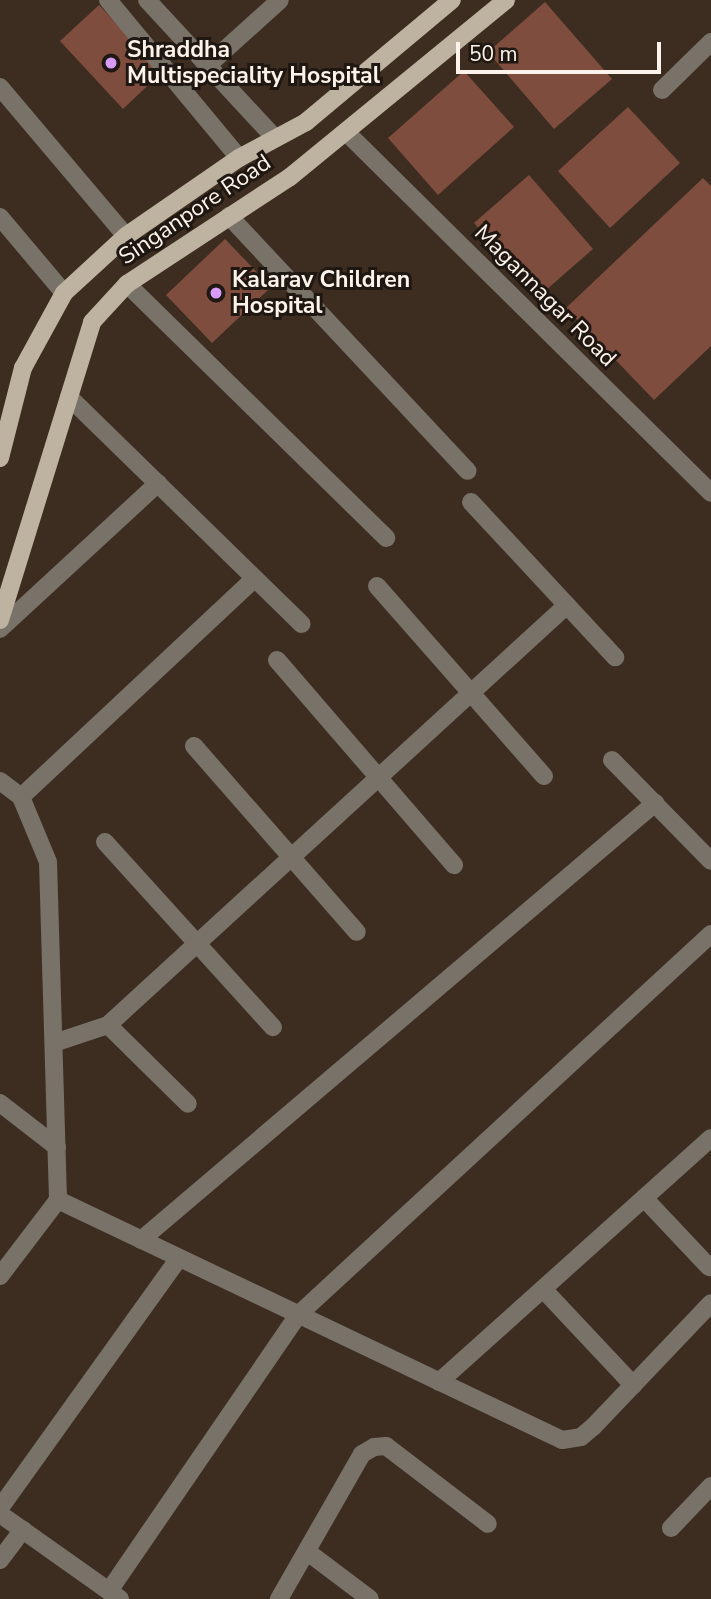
<!DOCTYPE html>
<html>
<head>
<meta charset="utf-8">
<style>
  body { margin:0 }
  #map { position:relative; width:711px; height:1599px; overflow:hidden; background:#3d2d20; font-family:"Nunito Sans",sans-serif }
  div>[style] { position:absolute }
  [style*='--x'] { left:calc(var(--x)*1px); top:calc(var(--y)*1px); width:calc(var(--w)*1px); rotate:calc(var(--a)*1deg) }
  .building>* { inset:0; background:#7f4d3d }
  .minor>* { height:18px; margin:-9px; padding:0 9px; transform-origin:9px; border-radius:9px; background:#787269 }
  .major>* { height:18px; margin:-9px; padding:0 9px; transform-origin:9px; border-radius:9px; background:#beb3a1 }
  .dots>* { width:19px; height:19px; translate:-50% -50%; box-sizing:border-box; border:4px solid #1f1711; border-radius:50% }
  span { translate:-50% -50%; white-space:nowrap; text-align:center; line-height:1.15; -webkit-text-stroke:6px #1f1711; paint-order:stroke }
  .poi-label { font-size:23px; color:#fef3ea; font-weight:700 }
  .left { translate:0 -50%; text-align:left }
  .street-label { font-size:23px; color:#fef3ea }
  .scale { position:absolute; left:456px; top:42px; width:205px; height:32px; box-sizing:border-box; border:4px solid #fef3ea; border-top:0; padding-left:9px; font-size:21px; line-height:24px; white-space:nowrap; color:#fef3ea; -webkit-text-stroke:5px #1f1711; paint-order:stroke }
</style>
</head>
<body>
<div id="map">
  <div class="building">
    <i style="clip-path:polygon(545px 2px,612px 79px,554px 129px,488px 52px)"></i>
    <i style="clip-path:polygon(99px 5px,162px 72px,123px 109px,60px 41px)"></i>
    <i style="clip-path:polygon(464px 71px,514px 127px,438px 195px,388px 138px)"></i>
    <i style="clip-path:polygon(628px 107px,680px 163px,610px 228px,558px 171px)"></i>
    <i style="clip-path:polygon(529px 175px,593px 249px,538px 297px,474px 223px)"></i>
    <i style="clip-path:polygon(703px 178px,711px 186px,711px 346px,654px 400px,566px 308px)"></i>
    <i style="clip-path:polygon(225px 239px,271px 287px,212px 343px,166px 295px)"></i>
  </div>
  <div class="minor">
    <i style="--x:108;--y:0;--w:205;--a:50.3"></i>
    <i style="--x:147;--y:0;--w:187;--a:47.2"></i>
    <i style="--x:207;--y:66;--w:98;--a:-42.1"></i>
    <i style="--x:0;--y:87;--w:195;--a:49.8"></i>
    <i style="--x:662;--y:90;--w:69;--a:-44.4"></i>
    <i style="--x:346;--y:132;--w:513;--a:44.68"></i>
    <i style="--x:229;--y:216;--w:349;--a:46.9"></i>
    <i style="--x:0;--y:217;--w:99;--a:49.9"></i>
    <i style="--x:127;--y:284;--w:363;--a:44.4"></i>
    <i style="--x:69;--y:397;--w:325;--a:44.3"></i>
    <i style="--x:471;--y:502;--w:212;--a:47.1"></i>
    <i style="--x:377;--y:586;--w:253;--a:48.7"></i>
    <i style="--x:0;--y:629;--w:215;--a:-42.7"></i>
    <i style="--x:277;--y:660;--w:271;--a:49.2"></i>
    <i style="--x:194;--y:746;--w:247;--a:48.8"></i>
    <i style="--x:612;--y:760;--w:141;--a:45.6"></i>
    <i style="--x:0;--y:781;--w:26;--a:37"></i>
    <i style="--x:21;--y:797;--w:70;--a:67.4"></i>
    <i style="--x:48;--y:862;--w:338;--a:88.3"></i>
    <i style="--x:58;--y:1200;--w:558;--a:25.46"></i>
    <i style="--x:562;--y:1440;--w:19;--a:-9"></i>
    <i style="--x:581;--y:1437;--w:16;--a:-40"></i>
    <i style="--x:593;--y:1427;--w:171;--a:-46.4"></i>
    <i style="--x:21;--y:797;--w:320;--a:-43.1"></i>
    <i style="--x:105;--y:842;--w:250;--a:47.8"></i>
    <i style="--x:108;--y:1025;--w:112;--a:44.6"></i>
    <i style="--x:54;--y:1043;--w:57;--a:-18.4"></i>
    <i style="--x:108;--y:1025;--w:622;--a:-42.46"></i>
    <i style="--x:0;--y:1103;--w:72;--a:37.7"></i>
    <i style="--x:644;--y:1198;--w:95;--a:46.7"></i>
    <i style="--x:141;--y:1240;--w:675;--a:-40.37"></i>
    <i style="--x:0;--y:1276;--w:96;--a:-52.7"></i>
    <i style="--x:543;--y:1289;--w:132;--a:46.8"></i>
    <i style="--x:439;--y:1382;--w:365;--a:-41.9"></i>
    <i style="--x:0;--y:1508;--w:307;--a:-54.4"></i>
    <i style="--x:0;--y:1514;--w:147;--a:35.3"></i>
    <i style="--x:671;--y:1528;--w:58;--a:-46.4"></i>
    <i style="--x:309;--y:1553;--w:76;--a:37"></i>
    <i style="--x:0;--y:1560;--w:38;--a:-53"></i>
    <i style="--x:109;--y:1591;--w:335;--a:-55.6"></i>
    <i style="--x:298;--y:1315;--w:562;--a:-42.69"></i>
    <i style="--x:279;--y:1599;--w:167;--a:-60.2"></i>
    <i style="--x:362;--y:1454;--w:14;--a:-30"></i>
    <i style="--x:374;--y:1447;--w:12;--a:-5"></i>
    <i style="--x:386;--y:1446;--w:128;--a:37.4"></i>
  </div>
  <div class="major">
    <i style="--x:0;--y:458;--w:93;--a:-75.7"></i>
    <i style="--x:23;--y:368;--w:85;--a:-61.3"></i>
    <i style="--x:64;--y:293;--w:84;--a:-42.6"></i>
    <i style="--x:126;--y:236;--w:137;--a:-34.6"></i>
    <i style="--x:239;--y:158;--w:76;--a:-28.2"></i>
    <i style="--x:306;--y:122;--w:190;--a:-39.9"></i>
    <i style="--x:0;--y:620;--w:312;--a:-72.8"></i>
    <i style="--x:92;--y:322;--w:52;--a:-47.4"></i>
    <i style="--x:127;--y:284;--w:195;--a:-33.3"></i>
    <i style="--x:290;--y:177;--w:279;--a:-39.3"></i>
  </div>
  <div class="dots">
    <i style="left:111px;top:63px;background:#d89bf8"></i>
    <i style="left:216px;top:293px;background:#d89bf8"></i>
  </div>
  <div class="poi-label">
    <span class="left" style="left:127px;top:63px">Shraddha<br>Multispeciality Hospital</span>
    <span class="left" style="left:232px;top:293px">Kalarav Children<br>Hospital</span>
  </div>
  <div class="street-label">
    <span style="left:195px;top:210px;rotate:-34deg">Singanpore Road</span>
    <span style="left:545px;top:296px;rotate:45deg">Magannagar Road</span>
  </div>
  <div class="scale">50 m</div>
</div>
</body>
</html>
